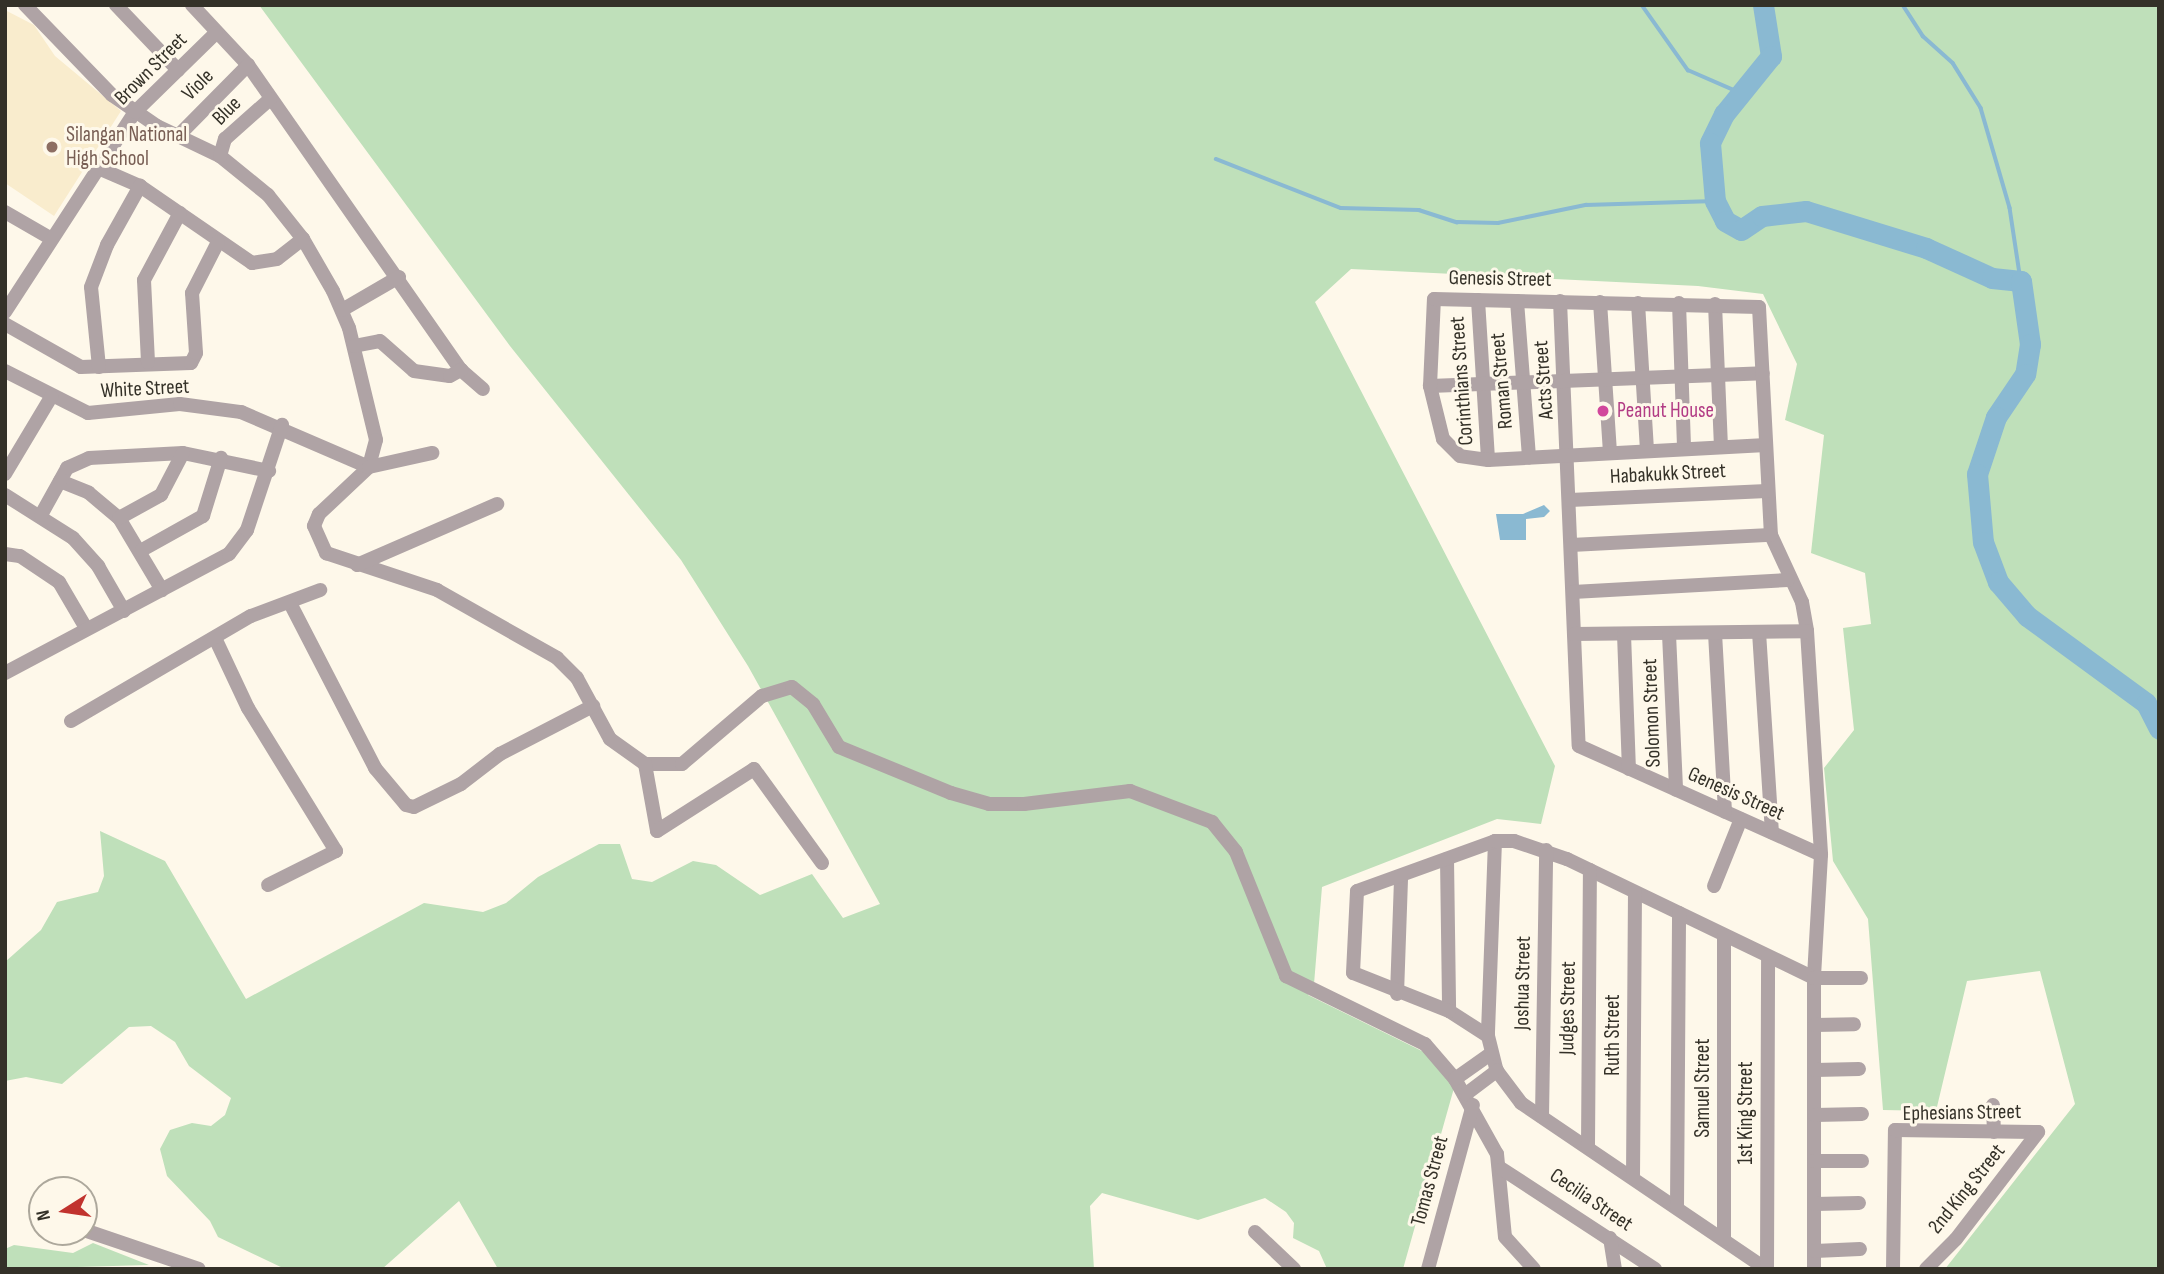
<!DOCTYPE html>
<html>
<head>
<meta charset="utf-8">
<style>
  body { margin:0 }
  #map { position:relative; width:2164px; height:1274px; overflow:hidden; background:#fef8ea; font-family:"Sofia Sans Condensed",sans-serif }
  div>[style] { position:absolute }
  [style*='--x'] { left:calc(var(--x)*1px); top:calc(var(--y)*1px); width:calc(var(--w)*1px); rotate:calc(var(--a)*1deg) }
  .built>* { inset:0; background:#f9eccd }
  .green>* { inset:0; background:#bfe0ba }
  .water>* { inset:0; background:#8ab9d2 }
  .stream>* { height:3.5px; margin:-1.75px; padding:0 1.75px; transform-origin:1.75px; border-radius:1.75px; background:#8ab9d2 }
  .river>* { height:21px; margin:-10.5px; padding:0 10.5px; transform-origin:10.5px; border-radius:10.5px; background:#8ab9d2 }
  .minor>* { height:14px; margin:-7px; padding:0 7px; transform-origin:7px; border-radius:7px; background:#afa3a5 }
  .dots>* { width:19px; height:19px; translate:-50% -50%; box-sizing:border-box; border:4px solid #fef8ea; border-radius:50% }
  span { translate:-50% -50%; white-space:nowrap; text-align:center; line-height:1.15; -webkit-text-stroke:6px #fef8ea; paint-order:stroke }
  .street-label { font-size:21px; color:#343128 }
  .education-label { font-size:21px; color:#785e54 }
  .left { translate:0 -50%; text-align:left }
  .hotel-label { font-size:21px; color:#b23c85 }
  .frame { position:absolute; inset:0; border:7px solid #343128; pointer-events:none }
  .north { position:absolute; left:28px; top:1176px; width:70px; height:70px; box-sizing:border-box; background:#fef8ea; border:2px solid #ada89c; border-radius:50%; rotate:258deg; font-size:19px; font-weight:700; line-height:28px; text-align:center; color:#343128 }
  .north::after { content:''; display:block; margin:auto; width:24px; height:32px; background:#c1332e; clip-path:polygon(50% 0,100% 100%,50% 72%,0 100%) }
</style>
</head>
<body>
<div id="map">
  <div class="built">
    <i style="clip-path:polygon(5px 10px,34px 25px,55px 56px,121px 111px,54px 216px,5px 183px)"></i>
  </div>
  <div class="green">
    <i style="clip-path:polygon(259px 5px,2159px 5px,2159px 1269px,1945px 1269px,2075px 1104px,2040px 971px,1967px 981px,1936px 1111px,1883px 1110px,1868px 919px,1833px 861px,1824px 768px,1854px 730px,1843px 628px,1871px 624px,1865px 573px,1811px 553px,1824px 435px,1785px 420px,1797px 364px,1763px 294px,1698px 286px,1351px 269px,1315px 302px,1555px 766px,1541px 824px,1497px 819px,1322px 887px,1314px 984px,1308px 995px,1428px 1054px,1454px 1088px,1403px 1269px,1327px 1269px,1319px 1251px,1293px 1238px,1294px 1223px,1286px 1212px,1265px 1198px,1198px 1220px,1102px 1193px,1090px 1206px,1094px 1269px,498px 1269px,459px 1201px,382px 1269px,285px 1269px,218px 1237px,210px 1221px,167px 1176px,160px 1149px,170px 1130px,192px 1123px,211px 1126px,225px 1115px,231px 1098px,189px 1066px,175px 1042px,151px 1026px,129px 1027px,62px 1084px,26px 1077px,5px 1081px,5px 962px,41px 930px,57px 902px,98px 892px,104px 876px,100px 831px,165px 861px,246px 999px,424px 903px,483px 912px,506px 903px,538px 877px,599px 844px,620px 844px,632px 879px,652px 882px,693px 861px,716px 865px,760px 895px,812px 874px,843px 918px,880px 904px,748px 666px,681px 560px,510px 346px)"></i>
    <i style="clip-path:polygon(93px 1243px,149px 1265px,5px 1269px,5px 1249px,14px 1245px,73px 1253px)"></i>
  </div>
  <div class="water">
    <i style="clip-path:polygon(1544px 505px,1550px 511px,1544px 517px,1526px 519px,1526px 540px,1500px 540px,1496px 514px,1523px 514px)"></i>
  </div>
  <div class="stream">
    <i style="--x:1642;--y:5;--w:80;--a:54.7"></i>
    <i style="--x:1688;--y:70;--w:60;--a:23.6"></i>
    <i style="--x:1903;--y:5;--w:37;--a:57"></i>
    <i style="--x:1923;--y:36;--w:40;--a:42"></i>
    <i style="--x:1953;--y:63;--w:53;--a:58.1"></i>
    <i style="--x:1981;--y:108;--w:104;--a:73.8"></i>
    <i style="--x:2010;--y:208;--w:74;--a:81.4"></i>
    <i style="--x:1216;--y:159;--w:134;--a:21.4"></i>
    <i style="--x:1341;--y:208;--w:78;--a:1.5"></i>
    <i style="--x:1419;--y:210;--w:40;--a:18"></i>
    <i style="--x:1457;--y:222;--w:41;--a:1.4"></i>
    <i style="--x:1498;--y:223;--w:90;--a:-11.6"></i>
    <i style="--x:1586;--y:205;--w:129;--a:-1.8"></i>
  </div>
  <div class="river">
    <i style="--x:1763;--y:5;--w:52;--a:81.1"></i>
    <i style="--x:1771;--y:56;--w:75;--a:129"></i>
    <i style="--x:1724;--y:114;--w:32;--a:116"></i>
    <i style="--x:1710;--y:143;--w:58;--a:85.1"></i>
    <i style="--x:1715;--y:201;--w:22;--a:63"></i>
    <i style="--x:1725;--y:221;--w:18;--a:29"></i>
    <i style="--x:1741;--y:230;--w:25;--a:-34"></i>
    <i style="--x:1762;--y:216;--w:44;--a:-6.5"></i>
    <i style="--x:1806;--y:211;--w:126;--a:17.1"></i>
    <i style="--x:1926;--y:248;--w:72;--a:24.4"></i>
    <i style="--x:1992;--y:278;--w:29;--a:6"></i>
    <i style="--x:2021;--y:281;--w:64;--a:81.9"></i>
    <i style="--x:2030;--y:344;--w:30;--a:99"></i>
    <i style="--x:2025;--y:374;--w:52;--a:124"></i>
    <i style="--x:1996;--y:417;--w:60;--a:108.4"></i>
    <i style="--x:1977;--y:474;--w:68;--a:85"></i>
    <i style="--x:1983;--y:542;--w:43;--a:69.4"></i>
    <i style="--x:1998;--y:582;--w:45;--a:49.5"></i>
    <i style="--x:2027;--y:616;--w:147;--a:36.2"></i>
    <i style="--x:2146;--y:703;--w:29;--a:63"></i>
  </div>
  <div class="minor">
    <i style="--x:25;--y:5;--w:125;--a:46"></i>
    <i style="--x:112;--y:95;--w:55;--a:34.6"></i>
    <i style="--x:157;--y:126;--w:70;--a:25.5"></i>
    <i style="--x:220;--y:156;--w:62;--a:39.1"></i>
    <i style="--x:268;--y:195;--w:56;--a:51.5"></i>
    <i style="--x:303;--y:239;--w:60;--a:60"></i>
    <i style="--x:333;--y:291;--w:40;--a:66.6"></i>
    <i style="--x:349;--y:328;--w:115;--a:76.4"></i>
    <i style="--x:376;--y:440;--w:28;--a:105"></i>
    <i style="--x:369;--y:467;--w:69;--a:136.8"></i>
    <i style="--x:319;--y:514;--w:13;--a:113"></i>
    <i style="--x:314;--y:526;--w:30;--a:66"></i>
    <i style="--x:326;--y:553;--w:117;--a:18.4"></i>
    <i style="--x:437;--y:590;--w:138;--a:29.5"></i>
    <i style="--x:557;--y:658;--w:28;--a:45"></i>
    <i style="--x:577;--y:678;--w:69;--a:61.6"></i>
    <i style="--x:610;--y:739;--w:43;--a:35.5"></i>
    <i style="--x:645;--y:764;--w:37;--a:0"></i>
    <i style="--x:682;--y:764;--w:105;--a:-40.4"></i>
    <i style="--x:762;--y:696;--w:31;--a:-17"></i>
    <i style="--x:792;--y:687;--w:27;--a:39"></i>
    <i style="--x:813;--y:704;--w:50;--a:58.8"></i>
    <i style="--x:839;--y:747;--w:121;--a:22.3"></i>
    <i style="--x:951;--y:793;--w:40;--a:16"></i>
    <i style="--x:989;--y:804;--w:35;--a:0"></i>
    <i style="--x:1024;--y:804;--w:107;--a:-7"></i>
    <i style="--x:1130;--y:791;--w:88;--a:20.7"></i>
    <i style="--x:1212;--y:822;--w:38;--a:51"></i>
    <i style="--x:1236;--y:852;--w:134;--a:68"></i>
    <i style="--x:1286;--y:976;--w:155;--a:26.1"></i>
    <i style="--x:1425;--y:1044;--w:46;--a:49.4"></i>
    <i style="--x:1455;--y:1079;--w:86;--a:60.8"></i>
    <i style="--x:1497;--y:1154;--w:83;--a:84.5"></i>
    <i style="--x:1505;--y:1237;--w:43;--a:47.8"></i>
    <i style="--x:116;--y:5;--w:90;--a:46.4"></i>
    <i style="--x:192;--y:5;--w:82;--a:47"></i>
    <i style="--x:248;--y:65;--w:372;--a:55.1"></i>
    <i style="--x:461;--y:370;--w:29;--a:41"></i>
    <i style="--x:178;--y:136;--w:100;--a:-45.4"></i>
    <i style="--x:220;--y:156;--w:18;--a:-74"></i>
    <i style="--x:225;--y:139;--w:60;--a:-41.6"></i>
    <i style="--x:96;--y:167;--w:48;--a:23.4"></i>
    <i style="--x:140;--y:186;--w:136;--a:34.5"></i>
    <i style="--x:252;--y:263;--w:25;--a:-9"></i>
    <i style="--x:277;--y:259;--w:33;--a:-38"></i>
    <i style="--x:5;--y:212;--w:52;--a:30"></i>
    <i style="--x:1478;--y:300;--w:160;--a:86.4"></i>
    <i style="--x:1517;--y:301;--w:157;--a:85.6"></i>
    <i style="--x:1560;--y:301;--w:445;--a:87.6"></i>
    <i style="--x:1579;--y:746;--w:265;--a:24.2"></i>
    <i style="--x:1600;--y:302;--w:150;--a:86.2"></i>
    <i style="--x:1638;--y:303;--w:147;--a:86.5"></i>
    <i style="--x:1679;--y:303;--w:145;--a:88"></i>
    <i style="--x:1715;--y:304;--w:142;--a:87.6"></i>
    <i style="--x:342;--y:310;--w:66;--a:-30.1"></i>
    <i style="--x:5;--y:312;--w:239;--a:-57"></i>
    <i style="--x:135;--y:112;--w:113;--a:-44.3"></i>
    <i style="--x:5;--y:324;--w:87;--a:29.5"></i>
    <i style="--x:81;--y:367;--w:110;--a:-2.1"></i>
    <i style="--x:191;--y:363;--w:11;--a:-63"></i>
    <i style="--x:196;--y:353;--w:60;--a:-93.8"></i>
    <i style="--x:192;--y:293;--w:57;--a:-63"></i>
    <i style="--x:354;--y:346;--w:26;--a:-11"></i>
    <i style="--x:380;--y:341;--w:45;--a:41.4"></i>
    <i style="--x:414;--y:371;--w:36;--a:8"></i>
    <i style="--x:450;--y:376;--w:13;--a:-29"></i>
    <i style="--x:148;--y:362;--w:82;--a:-92.8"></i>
    <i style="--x:144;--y:280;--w:76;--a:-61.8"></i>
    <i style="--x:99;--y:367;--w:80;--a:-95.7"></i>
    <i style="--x:91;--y:287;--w:45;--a:-69.1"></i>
    <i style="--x:107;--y:245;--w:68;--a:-60.8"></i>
    <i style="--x:5;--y:371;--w:93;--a:26.8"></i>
    <i style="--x:88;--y:413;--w:92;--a:-5.6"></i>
    <i style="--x:180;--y:404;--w:62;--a:7.5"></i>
    <i style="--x:241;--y:412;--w:139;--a:23.3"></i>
    <i style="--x:369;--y:467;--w:65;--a:-12.5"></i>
    <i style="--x:1430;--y:386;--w:333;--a:-2.2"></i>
    <i style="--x:1766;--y:445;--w:278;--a:176.9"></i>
    <i style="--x:1488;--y:460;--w:28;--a:-172"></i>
    <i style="--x:1460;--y:456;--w:24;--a:-135"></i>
    <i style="--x:1443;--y:439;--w:55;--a:-103.8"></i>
    <i style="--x:1430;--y:386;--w:87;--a:-87.4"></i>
    <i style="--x:1434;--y:299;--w:325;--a:1.4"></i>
    <i style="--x:1759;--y:307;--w:228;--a:87"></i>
    <i style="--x:1771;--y:535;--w:74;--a:65.2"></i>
    <i style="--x:1802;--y:602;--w:29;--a:80"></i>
    <i style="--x:1807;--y:631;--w:224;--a:86.4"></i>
    <i style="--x:1821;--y:855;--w:123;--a:93.3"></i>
    <i style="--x:1814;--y:978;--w:291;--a:90"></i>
    <i style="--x:5;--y:474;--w:90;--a:-59.1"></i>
    <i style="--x:60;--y:481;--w:31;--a:22"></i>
    <i style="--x:89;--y:493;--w:39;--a:40"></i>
    <i style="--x:119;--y:518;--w:84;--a:59.2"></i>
    <i style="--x:5;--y:495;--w:80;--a:32.3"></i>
    <i style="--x:73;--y:538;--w:38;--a:48"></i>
    <i style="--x:98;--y:566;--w:52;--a:60"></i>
    <i style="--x:1570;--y:500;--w:197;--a:-2.6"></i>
    <i style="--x:41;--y:515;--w:54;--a:-61"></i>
    <i style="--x:67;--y:468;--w:24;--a:-24"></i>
    <i style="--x:89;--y:458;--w:94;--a:-3"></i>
    <i style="--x:183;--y:453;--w:88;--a:11.8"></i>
    <i style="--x:119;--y:518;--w:48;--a:-28.7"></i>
    <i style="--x:161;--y:495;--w:47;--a:-62.4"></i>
    <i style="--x:1571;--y:545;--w:200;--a:-2.9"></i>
    <i style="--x:142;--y:550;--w:70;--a:-29.1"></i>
    <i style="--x:203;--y:516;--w:61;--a:-72.8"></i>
    <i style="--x:5;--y:554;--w:15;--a:8"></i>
    <i style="--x:20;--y:556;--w:47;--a:33.7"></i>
    <i style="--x:59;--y:582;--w:53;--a:59.6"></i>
    <i style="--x:357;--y:565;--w:153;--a:-23.5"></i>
    <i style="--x:1573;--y:592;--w:215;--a:-3.2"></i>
    <i style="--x:290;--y:603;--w:186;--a:62.7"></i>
    <i style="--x:375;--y:768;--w:48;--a:50"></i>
    <i style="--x:406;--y:805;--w:8;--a:14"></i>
    <i style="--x:414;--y:807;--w:52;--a:-26.1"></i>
    <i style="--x:461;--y:784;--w:49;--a:-37.6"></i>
    <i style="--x:500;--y:754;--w:105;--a:-27.3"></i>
    <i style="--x:1759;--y:632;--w:201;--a:86.3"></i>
    <i style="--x:1715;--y:633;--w:179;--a:86.8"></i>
    <i style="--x:1574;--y:634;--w:233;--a:-0.7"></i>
    <i style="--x:1624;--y:634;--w:135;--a:87.9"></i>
    <i style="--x:1669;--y:634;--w:156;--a:87.4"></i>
    <i style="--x:215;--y:638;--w:77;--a:64.8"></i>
    <i style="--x:248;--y:708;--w:168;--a:58.4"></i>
    <i style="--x:336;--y:851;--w:76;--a:153.4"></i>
    <i style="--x:5;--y:673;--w:254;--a:-28"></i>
    <i style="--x:229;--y:554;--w:30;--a:-53"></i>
    <i style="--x:247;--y:530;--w:111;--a:-71.6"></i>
    <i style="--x:71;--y:721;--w:208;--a:-30.3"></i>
    <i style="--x:251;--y:616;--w:74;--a:-20.6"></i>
    <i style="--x:645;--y:764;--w:68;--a:79.8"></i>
    <i style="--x:657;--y:831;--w:115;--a:-32.6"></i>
    <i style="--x:754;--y:769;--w:116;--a:54.1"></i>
    <i style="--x:1495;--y:841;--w:195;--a:92.1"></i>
    <i style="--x:1488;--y:1036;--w:36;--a:76"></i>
    <i style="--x:1497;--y:1071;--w:40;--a:53"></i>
    <i style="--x:1521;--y:1103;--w:296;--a:34.1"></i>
    <i style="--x:1447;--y:859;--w:152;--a:89.2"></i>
    <i style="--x:1714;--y:886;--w:72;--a:-68.1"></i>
    <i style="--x:1397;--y:994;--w:115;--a:-88"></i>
    <i style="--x:1815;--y:1025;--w:39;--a:-1"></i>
    <i style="--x:1488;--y:1036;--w:46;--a:-147.3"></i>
    <i style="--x:1449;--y:1011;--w:103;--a:-158.4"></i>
    <i style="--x:1353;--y:973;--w:82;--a:-87.2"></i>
    <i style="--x:1357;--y:891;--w:147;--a:-19.9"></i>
    <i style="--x:1495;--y:841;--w:19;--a:0"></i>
    <i style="--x:1514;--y:841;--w:56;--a:18.8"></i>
    <i style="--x:1567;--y:859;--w:274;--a:25.7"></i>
    <i style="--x:1814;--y:978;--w:47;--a:0"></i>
    <i style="--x:1815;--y:1070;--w:44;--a:-1.3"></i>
    <i style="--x:1455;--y:1079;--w:42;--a:-35.2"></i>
    <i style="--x:1466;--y:1094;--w:39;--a:-37"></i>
    <i style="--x:1993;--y:1105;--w:27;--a:88"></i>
    <i style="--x:1815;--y:1115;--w:47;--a:-1.2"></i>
    <i style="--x:1542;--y:1117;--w:267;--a:-89.1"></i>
    <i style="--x:1588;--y:1146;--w:276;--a:-89.6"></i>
    <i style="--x:1814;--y:1161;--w:48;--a:0"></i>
    <i style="--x:1502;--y:1169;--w:183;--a:33.2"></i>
    <i style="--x:1633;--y:1177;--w:284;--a:-89.6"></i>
    <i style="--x:1815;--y:1204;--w:44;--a:-1.3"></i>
    <i style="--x:1677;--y:1207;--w:294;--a:-89.6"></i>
    <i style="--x:84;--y:1230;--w:121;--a:18.7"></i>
    <i style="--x:1255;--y:1232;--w:54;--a:43.5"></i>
    <i style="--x:1610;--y:1238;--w:31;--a:81"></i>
    <i style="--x:1724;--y:1239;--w:303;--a:-90"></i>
    <i style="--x:1815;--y:1251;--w:45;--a:-2.5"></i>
    <i style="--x:1428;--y:1269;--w:170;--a:-74.7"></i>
    <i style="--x:1767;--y:1269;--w:312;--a:-89.8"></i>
    <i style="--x:1893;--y:1269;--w:139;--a:-89.2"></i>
    <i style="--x:1895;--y:1130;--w:143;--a:0.8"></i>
    <i style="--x:1926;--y:1269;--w:42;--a:-45"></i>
    <i style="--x:1956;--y:1239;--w:135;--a:-52.5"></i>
  </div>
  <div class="dots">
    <i style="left:52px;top:147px;background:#8d6e63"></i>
    <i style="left:1603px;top:411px;background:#d1479c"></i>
  </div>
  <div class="street-label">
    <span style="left:151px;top:69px;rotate:-45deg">Brown Street</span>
    <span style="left:198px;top:85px;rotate:-45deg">Viole</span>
    <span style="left:227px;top:111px;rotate:-45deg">Blue</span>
    <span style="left:1500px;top:279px;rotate:1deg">Genesis Street</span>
    <span style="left:1544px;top:380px;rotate:-94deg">Acts Street</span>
    <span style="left:1462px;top:381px;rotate:-94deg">Corinthians Street</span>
    <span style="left:1502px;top:381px;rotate:-95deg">Roman Street</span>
    <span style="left:145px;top:389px;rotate:-3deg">White Street</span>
    <span style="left:1668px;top:474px;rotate:-3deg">Habakukk Street</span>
    <span style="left:1652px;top:713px;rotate:-92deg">Solomon Street</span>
    <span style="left:1736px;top:794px;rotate:24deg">Genesis Street</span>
    <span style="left:1523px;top:983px;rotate:-89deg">Joshua Street</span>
    <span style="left:1568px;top:1008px;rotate:-89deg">Judges Street</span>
    <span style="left:1613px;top:1035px;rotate:-90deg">Ruth Street</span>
    <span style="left:1703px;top:1088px;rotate:-90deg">Samuel Street</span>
    <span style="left:1746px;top:1113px;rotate:-90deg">1st King Street</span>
    <span style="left:1962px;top:1113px;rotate:-1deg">Ephesians Street</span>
    <span style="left:1430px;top:1181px;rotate:-75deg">Tomas Street</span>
    <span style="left:1967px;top:1189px;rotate:-51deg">2nd King Street</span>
    <span style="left:1591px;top:1200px;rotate:34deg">Cecilia Street</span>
  </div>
  <div class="education-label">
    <span class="left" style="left:66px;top:147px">Silangan National<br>High School</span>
  </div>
  <div class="hotel-label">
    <span class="left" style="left:1617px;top:411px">Peanut House</span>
  </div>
  <div class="frame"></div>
  <div class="north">N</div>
</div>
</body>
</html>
